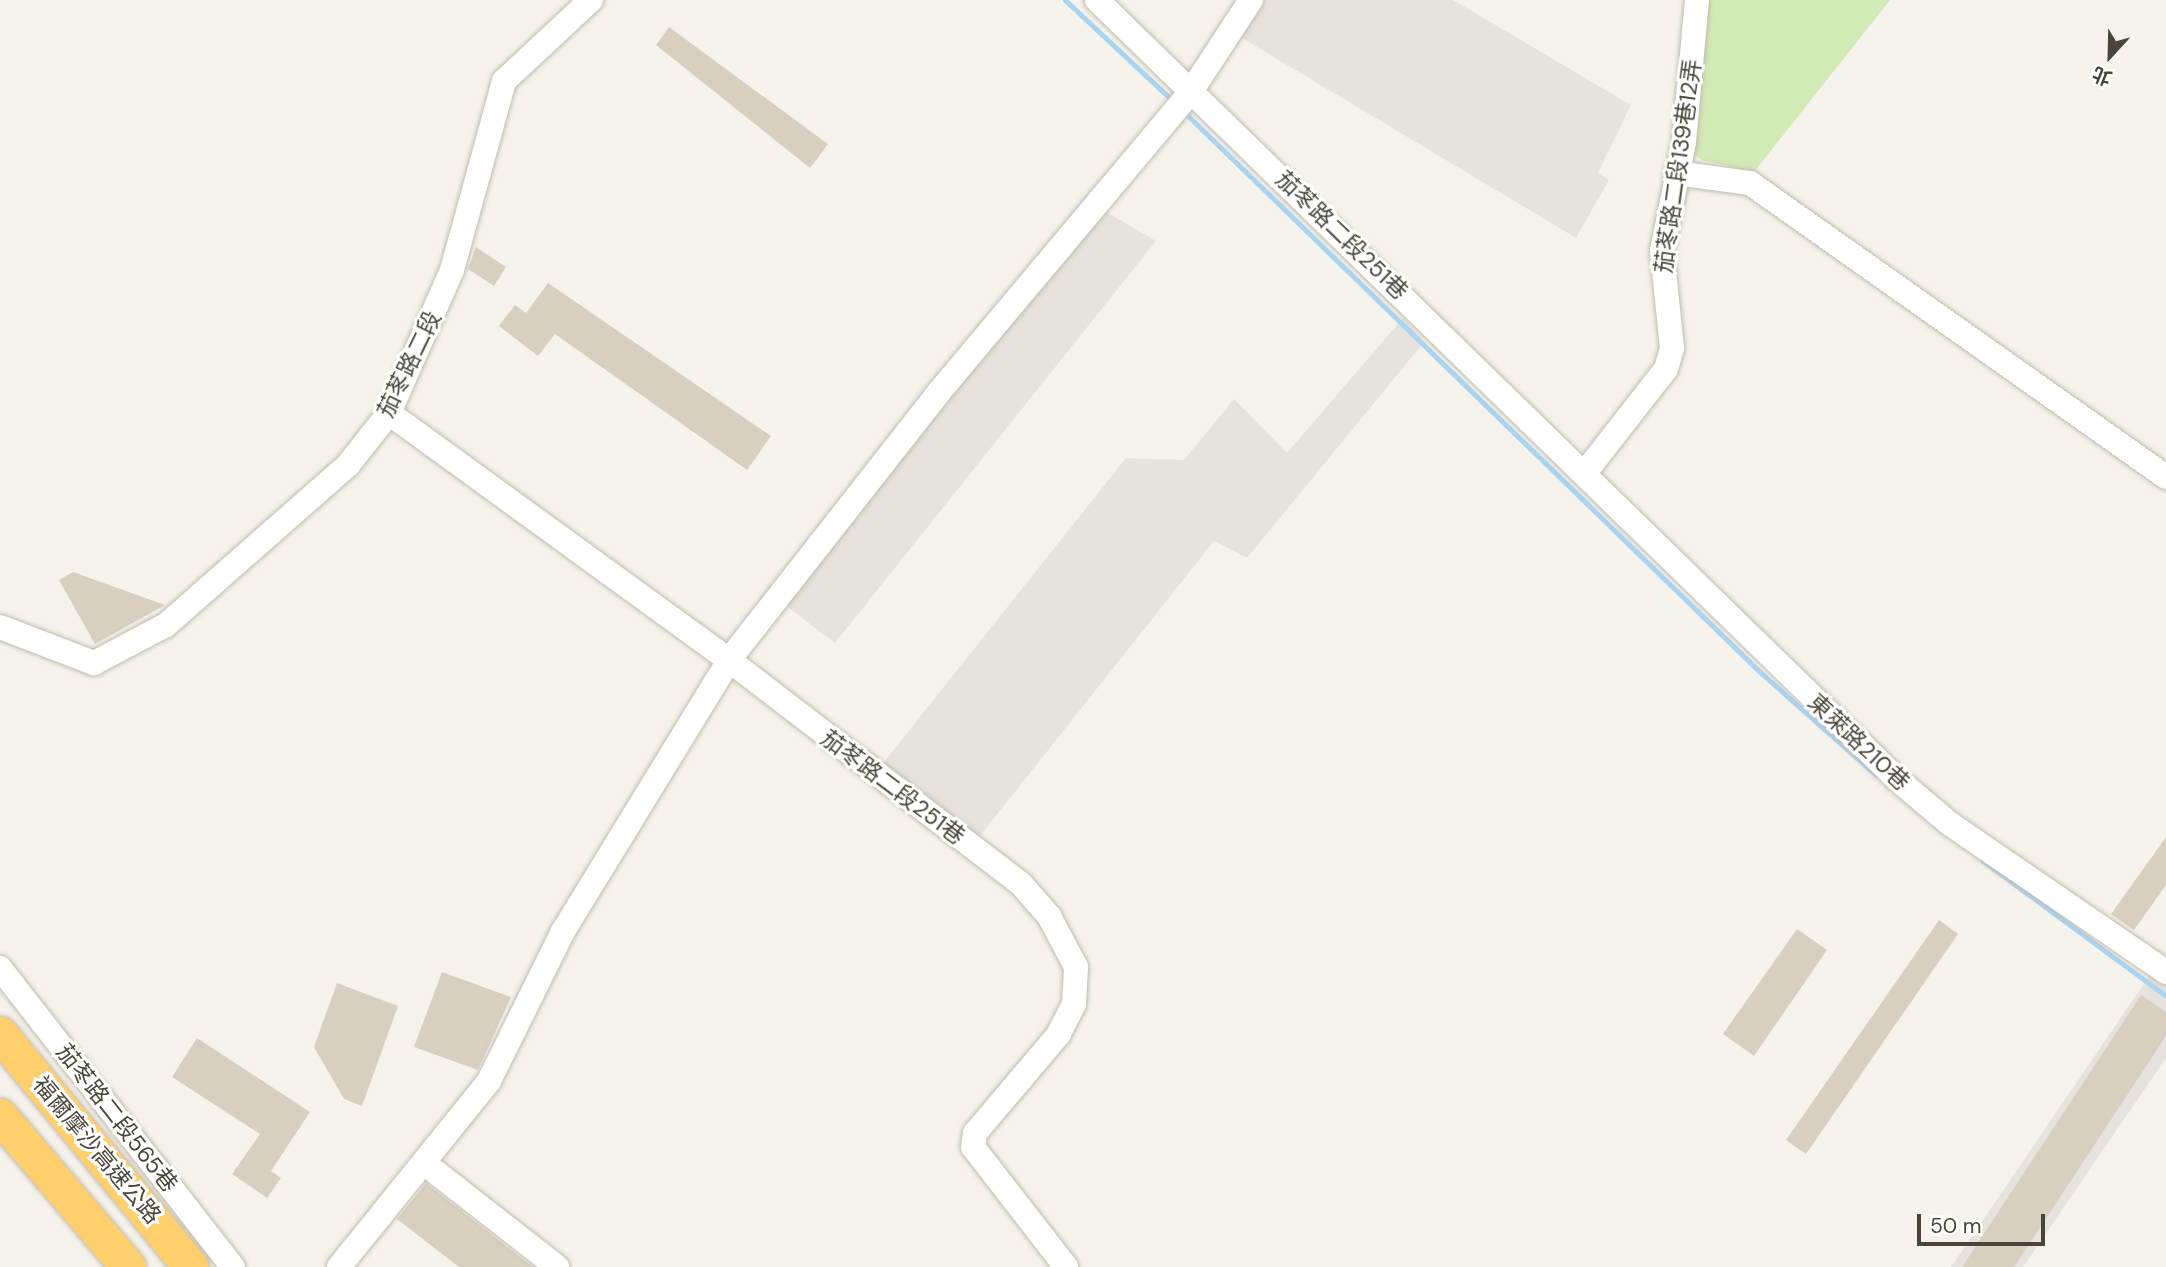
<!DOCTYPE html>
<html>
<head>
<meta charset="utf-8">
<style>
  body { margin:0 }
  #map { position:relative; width:2166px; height:1267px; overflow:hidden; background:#f6f3ec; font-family:"DM Sans","Noto Sans TC",sans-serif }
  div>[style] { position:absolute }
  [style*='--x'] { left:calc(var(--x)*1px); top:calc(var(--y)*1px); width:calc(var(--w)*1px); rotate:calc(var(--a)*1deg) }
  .industrial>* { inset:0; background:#e6e2dd }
  .green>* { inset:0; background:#d2eab5 }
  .stream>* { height:5px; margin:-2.5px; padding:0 2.5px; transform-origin:2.5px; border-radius:2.5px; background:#a9d4f2 }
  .building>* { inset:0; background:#d8cfc1 }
  .roads { filter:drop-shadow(0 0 2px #c2bbae) drop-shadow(0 0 2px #c2bbae) }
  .minor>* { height:24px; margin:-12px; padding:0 12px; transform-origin:12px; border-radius:12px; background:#fff }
  .highway>* { height:35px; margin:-17.5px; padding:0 17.5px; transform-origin:17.5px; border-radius:17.5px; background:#ffcf6e }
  span { translate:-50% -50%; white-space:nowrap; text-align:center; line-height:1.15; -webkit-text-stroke:6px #fff; paint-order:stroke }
  .street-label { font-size:23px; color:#4b4439 }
  .north { position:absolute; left:2075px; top:21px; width:70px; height:70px; -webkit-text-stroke:5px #fff; paint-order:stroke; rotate:202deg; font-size:19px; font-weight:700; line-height:28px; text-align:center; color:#4b4439 }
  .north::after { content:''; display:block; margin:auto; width:24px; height:32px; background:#4b4439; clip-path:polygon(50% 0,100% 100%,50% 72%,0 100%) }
  .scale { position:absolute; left:1917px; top:1214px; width:128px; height:32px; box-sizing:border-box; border:4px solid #4b4439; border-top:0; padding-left:9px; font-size:21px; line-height:24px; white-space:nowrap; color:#4b4439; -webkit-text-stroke:5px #fff; paint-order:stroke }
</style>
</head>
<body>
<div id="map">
  <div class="industrial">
    <i style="clip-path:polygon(1250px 0,1453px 0,1631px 105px,1598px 173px,1609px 180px,1576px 238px,1232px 32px)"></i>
    <i style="clip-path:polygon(1096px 206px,1156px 241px,835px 643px,785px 605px)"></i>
    <i style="clip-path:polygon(1403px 318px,1424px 342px,1247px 558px,1214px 541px,976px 841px,876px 772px,1126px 458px,1184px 460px,1234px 399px,1287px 453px)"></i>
    <i style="clip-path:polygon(2151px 973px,2166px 983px,2166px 1058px,2023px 1267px,1951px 1267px)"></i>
  </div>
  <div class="green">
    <i style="clip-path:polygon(1696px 0,1890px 0,1754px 172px,1702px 160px,1686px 149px)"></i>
  </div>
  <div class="stream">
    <i style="--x:1065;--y:0;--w:148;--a:43.1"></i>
    <i style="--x:1182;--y:110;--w:806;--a:44.2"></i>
    <i style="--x:1760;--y:672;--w:154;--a:41.6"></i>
    <i style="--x:1983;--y:861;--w:227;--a:36.4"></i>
  </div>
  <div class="building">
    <i style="clip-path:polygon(669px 27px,828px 144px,810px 168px,656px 45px)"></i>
    <i style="clip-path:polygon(476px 247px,506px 267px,494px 286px,468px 269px)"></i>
    <i style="clip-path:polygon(548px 283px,771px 436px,747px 470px,555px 334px,538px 356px,499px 326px,515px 305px,526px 313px)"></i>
    <i style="clip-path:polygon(73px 572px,165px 605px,95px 644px,59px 580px)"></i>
    <i style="clip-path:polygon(2166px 837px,2166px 885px,2134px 930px,2111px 914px)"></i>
    <i style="clip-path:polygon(1939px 920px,1958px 934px,1806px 1154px,1786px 1140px)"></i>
    <i style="clip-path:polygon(1797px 929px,1827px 950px,1754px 1056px,1723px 1034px)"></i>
    <i style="clip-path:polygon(442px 972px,511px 997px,478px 1070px,414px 1047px)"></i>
    <i style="clip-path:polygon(337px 983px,398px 1006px,362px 1106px,344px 1099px,314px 1047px)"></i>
    <i style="clip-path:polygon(2141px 995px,2166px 1012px,2166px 1036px,2014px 1267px,1962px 1267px)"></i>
    <i style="clip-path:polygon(197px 1038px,310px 1112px,271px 1171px,281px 1178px,267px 1198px,232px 1174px,260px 1134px,172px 1077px)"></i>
    <i style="clip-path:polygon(426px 1183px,533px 1267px,459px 1267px,397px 1219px)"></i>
  </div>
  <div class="roads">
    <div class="minor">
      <i style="--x:1097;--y:0;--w:1118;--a:44.24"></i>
      <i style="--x:1898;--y:780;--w:68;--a:40.2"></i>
      <i style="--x:1950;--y:824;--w:262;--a:34.4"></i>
      <i style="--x:1676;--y:173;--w:75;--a:7.7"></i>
      <i style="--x:1750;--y:183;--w:509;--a:35.25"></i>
      <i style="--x:389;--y:413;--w:420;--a:36"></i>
      <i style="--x:729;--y:660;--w:368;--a:37.5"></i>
      <i style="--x:1021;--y:884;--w:43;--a:48.8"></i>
      <i style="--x:1049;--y:916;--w:58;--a:62.1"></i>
      <i style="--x:1076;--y:967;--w:37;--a:93"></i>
      <i style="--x:1074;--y:1004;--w:34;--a:117"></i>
      <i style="--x:1059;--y:1034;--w:130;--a:130.3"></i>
      <i style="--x:975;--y:1133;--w:14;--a:98"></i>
      <i style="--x:973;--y:1147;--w:152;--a:52.2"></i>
      <i style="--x:1587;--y:470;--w:128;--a:-52"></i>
      <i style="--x:1666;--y:369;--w:22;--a:-74"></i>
      <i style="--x:1672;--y:348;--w:98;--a:-95.9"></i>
      <i style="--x:1662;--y:251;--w:111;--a:-78.6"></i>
      <i style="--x:1684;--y:142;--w:143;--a:-84.8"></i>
      <i style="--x:0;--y:627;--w:101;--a:21"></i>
      <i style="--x:94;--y:663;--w:81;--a:-27.8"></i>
      <i style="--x:166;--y:625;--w:242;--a:-41.3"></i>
      <i style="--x:348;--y:465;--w:66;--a:-51.7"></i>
      <i style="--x:389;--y:413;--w:156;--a:-66.2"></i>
      <i style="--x:452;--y:270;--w:196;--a:-74.6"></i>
      <i style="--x:504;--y:81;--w:119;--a:-43"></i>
      <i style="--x:0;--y:968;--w:379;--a:52.1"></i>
      <i style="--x:424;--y:1163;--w:169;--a:38"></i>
      <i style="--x:339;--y:1267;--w:239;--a:-51.1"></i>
      <i style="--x:489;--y:1081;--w:165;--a:-63.7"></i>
      <i style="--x:562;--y:933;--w:320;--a:-58.5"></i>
      <i style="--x:729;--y:660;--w:340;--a:-51.9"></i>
      <i style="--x:939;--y:392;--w:394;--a:-50"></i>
      <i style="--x:1192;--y:90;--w:108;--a:-56.8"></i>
    </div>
    <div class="highway">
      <i style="--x:0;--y:1034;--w:301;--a:50.7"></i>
      <i style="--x:0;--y:1116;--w:198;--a:49.7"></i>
    </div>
  </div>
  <div class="street-label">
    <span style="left:1678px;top:166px;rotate:-82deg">茄苳路二段139巷12弄</span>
    <span style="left:1342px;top:235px;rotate:44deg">茄苳路二段251巷</span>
    <span style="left:409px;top:364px;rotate:-64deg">茄苳路二段</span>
    <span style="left:1859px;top:742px;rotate:43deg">東萊路210巷</span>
    <span style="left:893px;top:787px;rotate:37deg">茄苳路二段251巷</span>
    <span style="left:117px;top:1118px;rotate:52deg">茄苳路二段565巷</span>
    <span style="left:97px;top:1150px;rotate:50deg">福爾摩沙高速公路</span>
  </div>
  <div class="north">北</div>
  <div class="scale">50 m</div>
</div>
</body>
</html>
